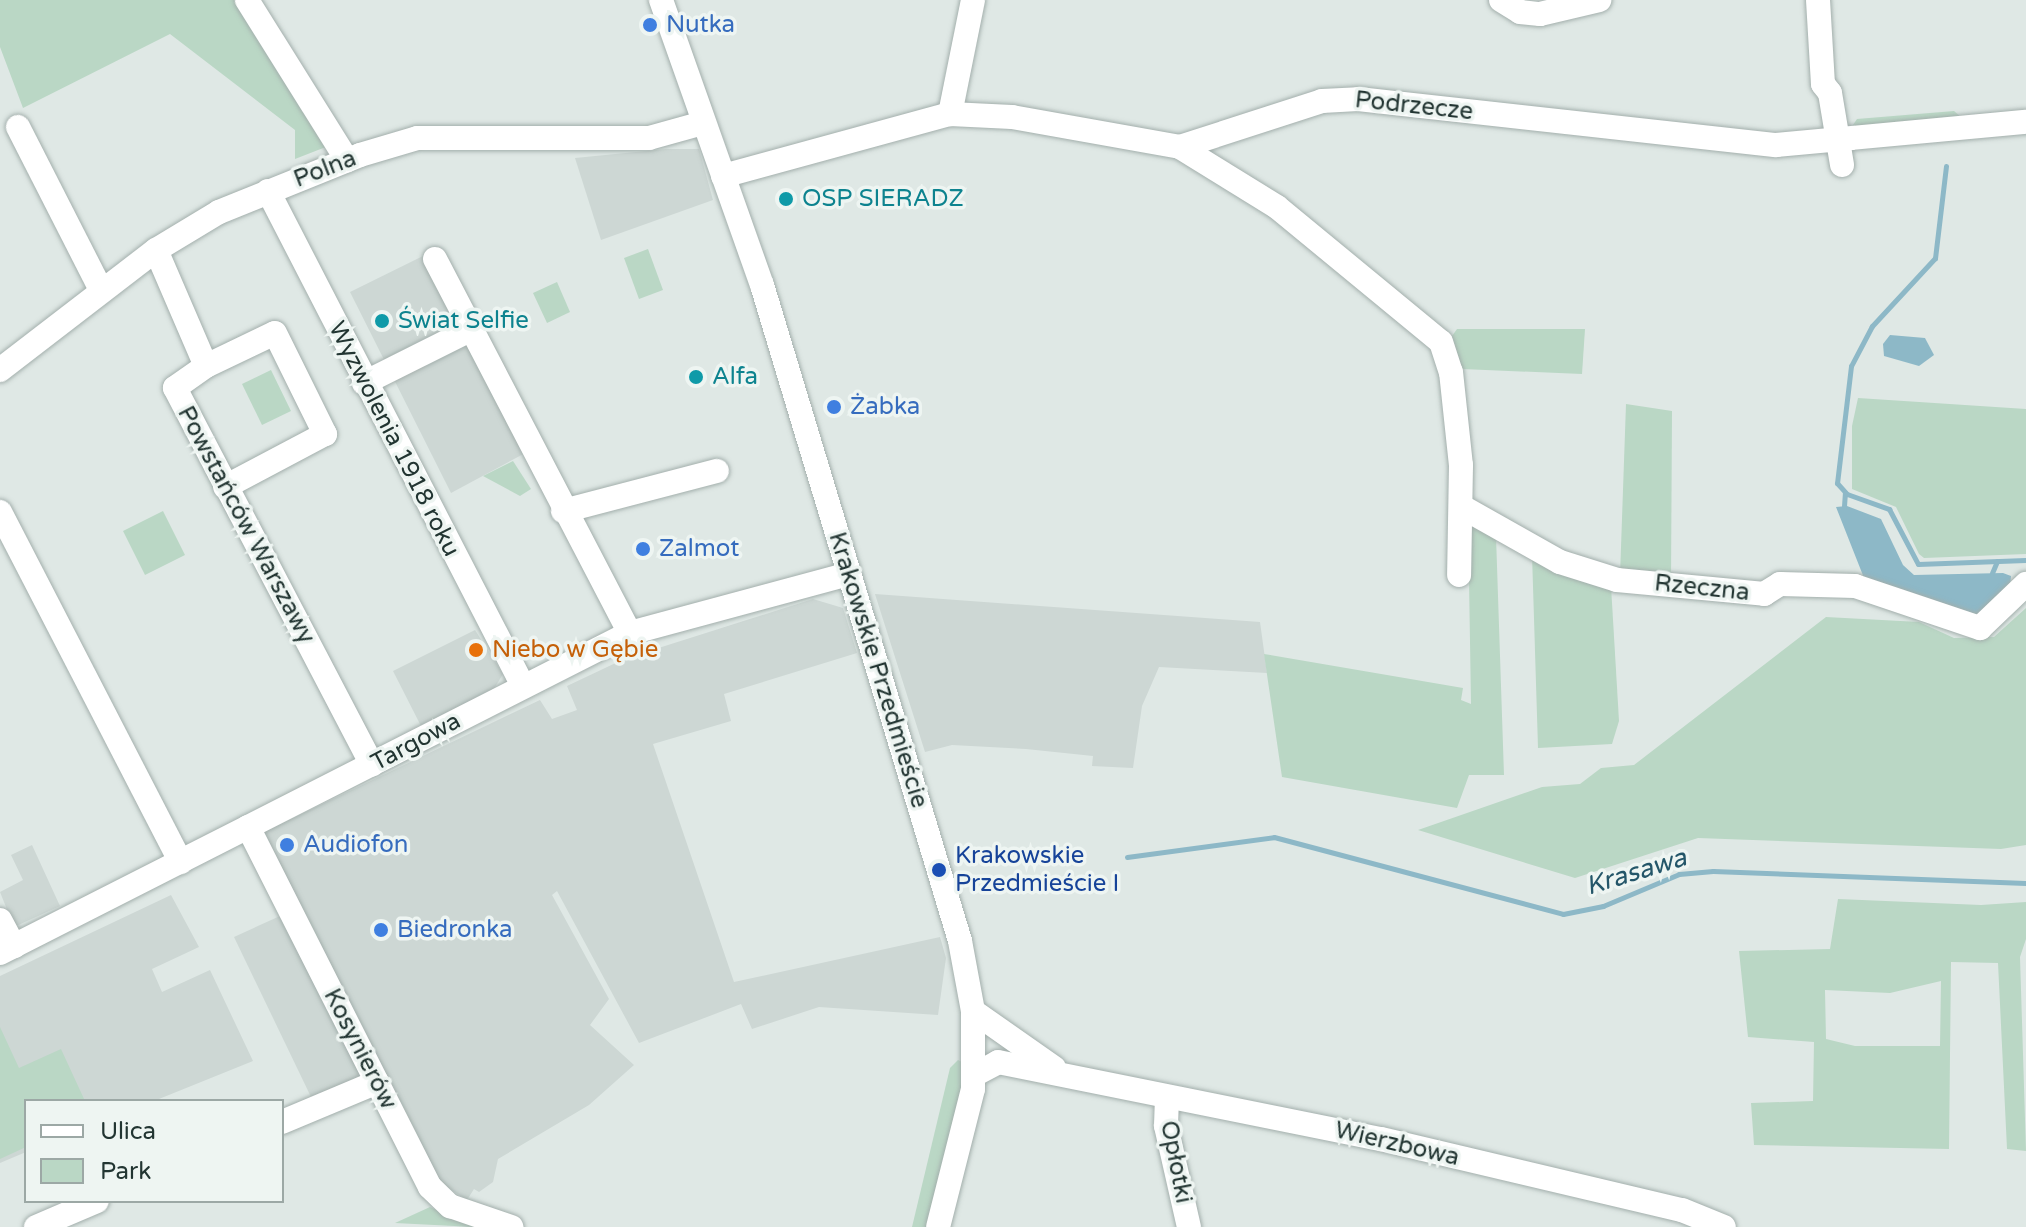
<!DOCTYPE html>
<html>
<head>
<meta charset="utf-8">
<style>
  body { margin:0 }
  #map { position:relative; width:2026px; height:1227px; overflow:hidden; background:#dfe8e5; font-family:"Varela Round",sans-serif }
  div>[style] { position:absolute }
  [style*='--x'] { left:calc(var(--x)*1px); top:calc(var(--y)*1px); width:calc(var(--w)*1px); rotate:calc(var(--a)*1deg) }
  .built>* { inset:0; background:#cdd7d4 }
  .green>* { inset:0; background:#bad7c5 }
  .water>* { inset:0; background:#8db8c7 }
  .stream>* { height:5px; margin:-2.5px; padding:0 2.5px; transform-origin:2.5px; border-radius:2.5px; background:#8db8c7 }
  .roads { filter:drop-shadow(0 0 2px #a3afac) drop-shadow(0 0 2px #a3afac) }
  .minor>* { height:24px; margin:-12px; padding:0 12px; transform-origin:12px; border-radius:12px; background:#fff }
  .dots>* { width:22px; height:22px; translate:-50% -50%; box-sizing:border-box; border:4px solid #eef5f2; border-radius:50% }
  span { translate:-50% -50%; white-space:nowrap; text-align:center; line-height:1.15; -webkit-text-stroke:7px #eef5f2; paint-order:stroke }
  .shop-label { font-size:24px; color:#366cbe }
  .left { translate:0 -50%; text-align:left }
  .street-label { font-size:24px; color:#223532 }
  .culture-label { font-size:24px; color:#0d838f }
  .food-label { font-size:24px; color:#c56008 }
  .transit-label { font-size:24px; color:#164399 }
  .water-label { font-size:26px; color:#245669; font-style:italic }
  .legend { position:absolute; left:24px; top:1099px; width:260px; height:104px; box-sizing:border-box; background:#eef5f2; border:2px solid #9ca8a5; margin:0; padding:10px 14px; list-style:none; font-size:24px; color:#223532 }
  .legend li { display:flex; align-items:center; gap:16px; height:40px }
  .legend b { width:40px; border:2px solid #9ca8a5 }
</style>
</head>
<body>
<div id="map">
  <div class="built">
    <i style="clip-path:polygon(666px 149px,699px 149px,713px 200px,601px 240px,575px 158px)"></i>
    <i style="clip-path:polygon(423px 256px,527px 452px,451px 493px,350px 292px)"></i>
    <i style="clip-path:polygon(875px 594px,1260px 622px,1267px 673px,1159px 667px,1142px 706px,1133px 768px,1092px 766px,1093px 756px,1026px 749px,952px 745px,925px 752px)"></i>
    <i style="clip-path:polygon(813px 599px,843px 608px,857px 653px,724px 694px,731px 721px,653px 744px,734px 982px,940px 937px,946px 958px,938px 1015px,819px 1007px,752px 1029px,741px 1004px,639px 1043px,557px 891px,552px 895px,609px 999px,590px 1025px,634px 1065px,589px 1105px,498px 1159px,493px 1182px,479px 1192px,474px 1189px,467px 1200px,442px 1184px,264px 832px,540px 700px,552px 719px,577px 710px,567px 686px,624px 659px)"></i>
    <i style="clip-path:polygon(475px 630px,503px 674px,492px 692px,422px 728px,393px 671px)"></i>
    <i style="clip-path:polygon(32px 845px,60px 906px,14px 927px,0 892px,23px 880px,11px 855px)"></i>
    <i style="clip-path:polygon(171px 895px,199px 947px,152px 969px,162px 992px,210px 970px,253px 1061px,154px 1101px,26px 1101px,26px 1152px,0 1163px,0 976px)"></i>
    <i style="clip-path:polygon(280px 916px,362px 1076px,312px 1099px,234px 937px)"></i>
  </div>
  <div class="green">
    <i style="clip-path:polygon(0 0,242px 0,336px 143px,295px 159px,295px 130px,170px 34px,23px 108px,0 47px)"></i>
    <i style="clip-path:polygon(1954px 111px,1961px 117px,1851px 128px,1857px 119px)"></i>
    <i style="clip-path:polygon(648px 249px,663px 290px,639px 299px,624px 258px)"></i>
    <i style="clip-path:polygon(557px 282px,570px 312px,547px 323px,533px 293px)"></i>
    <i style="clip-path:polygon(1457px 329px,1585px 329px,1582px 374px,1462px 369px,1452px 336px)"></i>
    <i style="clip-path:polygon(271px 370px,291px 411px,262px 425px,242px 384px)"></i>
    <i style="clip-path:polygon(1858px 398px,2026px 409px,2026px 554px,1924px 558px,1919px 554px,1896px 507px,1852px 489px,1852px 426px)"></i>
    <i style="clip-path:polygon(1626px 404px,1672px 411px,1671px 583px,1620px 576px)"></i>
    <i style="clip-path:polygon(513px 461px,531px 489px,520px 496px,483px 476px)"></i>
    <i style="clip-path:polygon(163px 511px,185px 555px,145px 575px,123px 531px)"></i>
    <i style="clip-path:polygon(1468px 518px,1496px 536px,1504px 775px,1469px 775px,1457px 808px,1282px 777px,1264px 654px,1463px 688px,1461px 700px,1471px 704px)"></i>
    <i style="clip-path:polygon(1532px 554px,1611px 586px,1619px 721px,1612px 744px,1538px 748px)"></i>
    <i style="clip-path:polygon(2026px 608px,2026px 845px,2001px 849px,1698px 838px,1575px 878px,1418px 830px,1542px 787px,1580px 784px,1601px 768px,1634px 765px,1826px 617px,1919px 622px,1954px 638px,1994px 637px)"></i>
    <i style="clip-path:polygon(evenodd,1838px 899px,1981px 905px,2026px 902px,2026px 939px,2020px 957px,2026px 1151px,2007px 1149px,1998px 963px,1951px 962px,1949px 1149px,1754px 1145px,1751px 1103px,1813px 1101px,1814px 1042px,1748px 1037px,1739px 951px,1830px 949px,1838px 899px,1941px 981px,1940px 1046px,1855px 1046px,1826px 1039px,1825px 990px,1890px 993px,1941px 981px)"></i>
    <i style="clip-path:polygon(0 1027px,19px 1068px,61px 1049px,85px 1101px,26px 1101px,26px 1147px,0 1159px)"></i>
    <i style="clip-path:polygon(958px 1060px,964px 1063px,962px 1092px,928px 1227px,912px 1227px,950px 1068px)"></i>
    <i style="clip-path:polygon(430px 1207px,474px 1227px,395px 1223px)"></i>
  </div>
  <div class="water">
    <i style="clip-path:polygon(1890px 335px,1925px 338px,1934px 355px,1919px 366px,1884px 356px,1883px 344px)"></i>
    <i style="clip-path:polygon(1847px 506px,1881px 519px,1903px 565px,1914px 575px,2003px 573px,2011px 576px,2010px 587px,1976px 616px,1864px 578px,1836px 507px)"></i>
  </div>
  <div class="stream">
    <i style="--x:1946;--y:166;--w:93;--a:96.8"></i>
    <i style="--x:1935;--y:258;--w:93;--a:132.8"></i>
    <i style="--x:1872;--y:326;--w:45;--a:117.7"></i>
    <i style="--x:1851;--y:366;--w:118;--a:96.8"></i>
    <i style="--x:1837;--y:483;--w:15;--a:48"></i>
    <i style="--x:1847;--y:494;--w:45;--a:19.7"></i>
    <i style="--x:1889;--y:509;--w:62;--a:62.2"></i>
    <i style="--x:1918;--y:564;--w:108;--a:-2.1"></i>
    <i style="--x:1844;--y:506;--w:13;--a:-86"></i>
    <i style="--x:1992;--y:573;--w:13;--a:-67"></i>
    <i style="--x:1127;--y:857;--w:148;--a:-7.7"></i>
    <i style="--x:1274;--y:837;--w:299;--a:14.9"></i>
    <i style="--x:1563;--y:914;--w:41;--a:-11.3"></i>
    <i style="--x:1603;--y:906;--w:82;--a:-22.8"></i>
    <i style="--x:1679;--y:874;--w:34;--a:-5"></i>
    <i style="--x:1713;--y:871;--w:313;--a:2.2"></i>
  </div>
  <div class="roads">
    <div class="minor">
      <i style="--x:247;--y:0;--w:189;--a:58"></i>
      <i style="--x:661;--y:0;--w:302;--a:70.5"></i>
      <i style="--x:762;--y:285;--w:685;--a:73.2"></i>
      <i style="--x:960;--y:941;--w:71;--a:79.5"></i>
      <i style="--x:973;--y:1011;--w:78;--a:90"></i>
      <i style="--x:973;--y:1089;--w:142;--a:104.2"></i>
      <i style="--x:1501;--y:0;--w:22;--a:32"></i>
      <i style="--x:1520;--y:12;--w:20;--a:6"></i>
      <i style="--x:1540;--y:14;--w:61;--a:-13.3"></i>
      <i style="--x:1818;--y:0;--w:84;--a:86.6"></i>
      <i style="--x:1823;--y:84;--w:11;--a:52"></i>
      <i style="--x:1830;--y:93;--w:73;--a:80.5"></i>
      <i style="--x:950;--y:114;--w:116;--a:-78.6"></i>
      <i style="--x:18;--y:127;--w:183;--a:63"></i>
      <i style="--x:1180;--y:147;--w:114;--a:31.7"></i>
      <i style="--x:1277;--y:207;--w:212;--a:39.5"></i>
      <i style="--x:1441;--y:342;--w:32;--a:72"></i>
      <i style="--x:1451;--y:372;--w:94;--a:83.9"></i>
      <i style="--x:1461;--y:465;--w:110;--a:91"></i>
      <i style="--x:723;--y:176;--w:235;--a:-15.3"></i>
      <i style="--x:950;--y:114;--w:62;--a:2.8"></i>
      <i style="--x:1012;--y:117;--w:171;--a:10.1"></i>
      <i style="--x:1180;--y:147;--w:149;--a:-17.9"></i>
      <i style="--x:1322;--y:101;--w:36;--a:-3"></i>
      <i style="--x:1358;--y:99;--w:421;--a:6.3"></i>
      <i style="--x:1776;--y:145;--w:251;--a:-5.3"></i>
      <i style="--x:268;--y:191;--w:557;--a:62.74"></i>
      <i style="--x:156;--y:250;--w:126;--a:66.7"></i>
      <i style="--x:206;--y:366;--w:38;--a:145"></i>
      <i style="--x:175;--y:388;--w:425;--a:62.4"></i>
      <i style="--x:435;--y:259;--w:422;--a:62.5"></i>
      <i style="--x:206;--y:366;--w:76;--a:-25.6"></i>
      <i style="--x:275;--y:333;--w:113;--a:63.7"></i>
      <i style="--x:325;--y:434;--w:113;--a:152.1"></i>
      <i style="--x:0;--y:370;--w:197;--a:-37.6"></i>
      <i style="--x:156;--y:250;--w:74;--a:-31.1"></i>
      <i style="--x:219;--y:212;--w:152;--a:-22"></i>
      <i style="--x:360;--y:155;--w:59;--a:-16.6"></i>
      <i style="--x:417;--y:138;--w:232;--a:0"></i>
      <i style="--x:649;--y:138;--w:56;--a:-15.5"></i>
      <i style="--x:364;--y:383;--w:121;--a:-26.6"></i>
      <i style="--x:1464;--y:508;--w:110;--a:29.4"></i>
      <i style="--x:1560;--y:562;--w:60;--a:17.5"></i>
      <i style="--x:1617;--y:580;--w:148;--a:5.4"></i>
      <i style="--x:1764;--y:594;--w:19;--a:-32"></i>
      <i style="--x:1780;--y:584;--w:75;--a:1.5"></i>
      <i style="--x:1855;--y:586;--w:132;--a:18.6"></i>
      <i style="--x:1980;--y:628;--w:64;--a:-43.7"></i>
      <i style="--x:563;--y:511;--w:159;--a:-14.6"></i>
      <i style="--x:0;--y:512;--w:394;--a:62.7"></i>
      <i style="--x:248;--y:827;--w:403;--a:63.2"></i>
      <i style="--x:430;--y:1187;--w:28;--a:44"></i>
      <i style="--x:450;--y:1206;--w:65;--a:19"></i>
      <i style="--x:0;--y:920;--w:30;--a:62"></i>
      <i style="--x:0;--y:953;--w:707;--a:-26.93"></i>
      <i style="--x:630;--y:633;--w:227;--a:-15.1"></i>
      <i style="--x:973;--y:1011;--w:99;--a:35.1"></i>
      <i style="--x:974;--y:1075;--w:27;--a:-28"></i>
      <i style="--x:998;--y:1062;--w:391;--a:11.4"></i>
      <i style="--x:1381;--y:1139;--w:309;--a:13.3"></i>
      <i style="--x:1682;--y:1210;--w:45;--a:22"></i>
      <i style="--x:1167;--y:1097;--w:29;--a:92"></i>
      <i style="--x:1166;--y:1126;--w:104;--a:77.2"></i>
      <i style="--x:282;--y:1122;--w:103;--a:-22.8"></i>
      <i style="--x:36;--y:1227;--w:66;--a:-23.1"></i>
    </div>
  </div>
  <div class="dots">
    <i style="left:650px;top:25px;background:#3f7fe0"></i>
    <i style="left:786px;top:199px;background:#0f9aa8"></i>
    <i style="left:382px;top:321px;background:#0f9aa8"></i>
    <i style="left:696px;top:377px;background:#0f9aa8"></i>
    <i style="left:834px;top:407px;background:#3f7fe0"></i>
    <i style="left:643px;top:549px;background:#3f7fe0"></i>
    <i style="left:476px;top:650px;background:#e8710a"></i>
    <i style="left:287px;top:845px;background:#3f7fe0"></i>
    <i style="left:939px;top:870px;background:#1a4fb4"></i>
    <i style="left:381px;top:930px;background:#3f7fe0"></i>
  </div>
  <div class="shop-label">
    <span class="left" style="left:666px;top:25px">Nutka</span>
    <span class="left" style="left:850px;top:407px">Żabka</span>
    <span class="left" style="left:659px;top:549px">Zalmot</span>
    <span class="left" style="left:303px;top:845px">Audiofon</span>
    <span class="left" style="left:397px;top:930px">Biedronka</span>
  </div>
  <div class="street-label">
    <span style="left:1414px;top:106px;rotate:6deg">Podrzecze</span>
    <span style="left:325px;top:169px;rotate:-21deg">Polna</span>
    <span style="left:394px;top:439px;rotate:63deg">Wyzwolenia 1918 roku</span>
    <span style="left:246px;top:525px;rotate:62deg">Powstańców Warszawy</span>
    <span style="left:1702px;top:588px;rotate:6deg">Rzeczna</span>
    <span style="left:878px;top:670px;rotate:73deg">Krakowskie Przedmieście</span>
    <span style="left:416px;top:742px;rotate:-28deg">Targowa</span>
    <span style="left:360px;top:1049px;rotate:63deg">Kosynierów</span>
    <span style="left:1397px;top:1144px;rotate:13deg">Wierzbowa</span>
    <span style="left:1176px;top:1162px;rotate:79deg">Opłotki</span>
  </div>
  <div class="culture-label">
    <span class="left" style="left:802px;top:199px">OSP SIERADZ</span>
    <span class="left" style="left:398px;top:321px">Świat Selfie</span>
    <span class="left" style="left:712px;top:377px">Alfa</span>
  </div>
  <div class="food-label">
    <span class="left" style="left:492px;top:650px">Niebo w Gębie</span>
  </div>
  <div class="transit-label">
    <span class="left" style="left:955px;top:870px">Krakowskie<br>Przedmieście I</span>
  </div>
  <div class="water-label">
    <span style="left:1636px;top:872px;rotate:-17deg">Krasawa</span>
  </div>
  <ul class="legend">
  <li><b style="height:10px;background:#fff"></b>Ulica</li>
  <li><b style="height:22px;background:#bad7c5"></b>Park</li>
  </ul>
</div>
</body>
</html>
